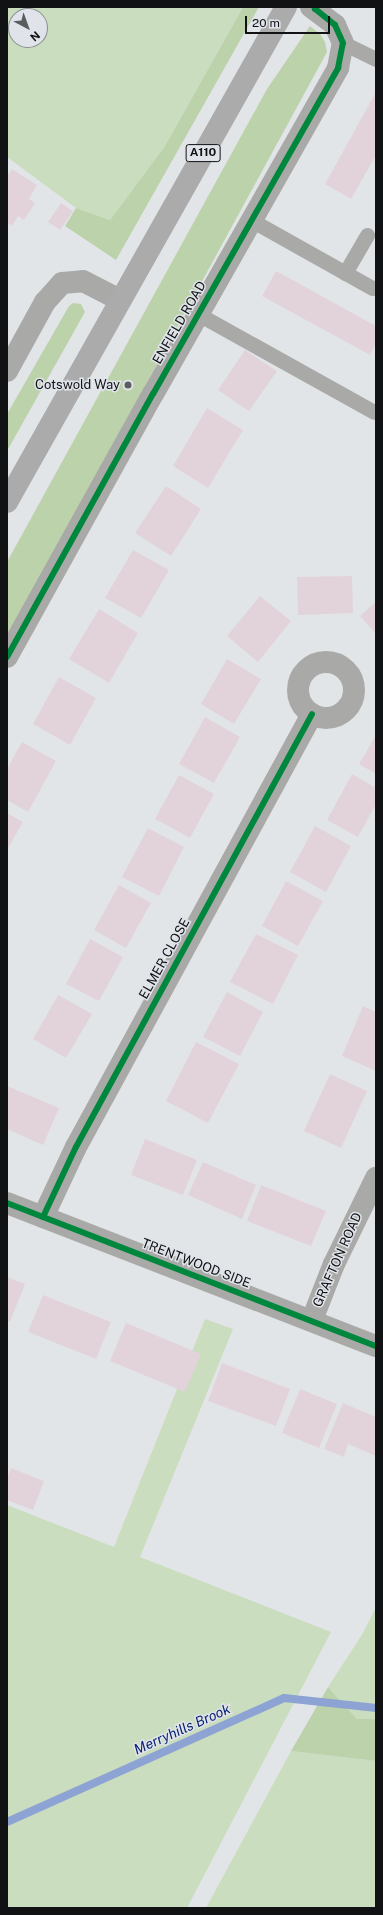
<!DOCTYPE html>
<html>
<head>
<meta charset="utf-8">
<style>
  body { margin:0 }
  #map { position:relative; width:383px; height:1915px; overflow:hidden; background:#e2e5e8; font-family:"Public Sans",sans-serif }
  div>[style] { position:absolute }
  [style*='--x'] { left:calc(var(--x)*1px); top:calc(var(--y)*1px); width:calc(var(--w)*1px); rotate:calc(var(--a)*1deg) }
  .green>* { inset:0; background:#caddbe }
  .forest>* { inset:0; background:#bcd2aa }
  .stream>* { height:8px; margin:-4px; padding:0 4px; transform-origin:4px; border-radius:4px; background:#8da3d4 }
  .building>* { inset:0; background:#e2d3db }
  .lane>* { height:15px; margin:-7.5px; padding:0 7.5px; transform-origin:7.5px; border-radius:7.5px; background:#a9a9a8 }
  .street>* { height:22px; margin:-11px; padding:0 11px; transform-origin:11px; border-radius:11px; background:#a9a9a8 }
  .street>.ring { margin:-11px; padding:0; box-sizing:content-box; background:none; border:22px solid #a9a9a8; border-radius:50% }
  .primary>* { height:22px; margin:-11px; padding:0 11px; transform-origin:11px; border-radius:11px; background:#ababac }
  .cycleway>* { height:6px; margin:-3px; padding:0 3px; transform-origin:3px; border-radius:3px; background:#00873e }
  .dots>* { width:11px; height:11px; translate:-50% -50%; box-sizing:border-box; border:2px solid #e0e4ea; border-radius:50% }
  span { translate:-50% -50%; white-space:nowrap; text-align:center; line-height:1.15; -webkit-text-stroke:3px #e0e4ea; paint-order:stroke }
  .shield-label span { padding:1px 3px; background:#e0e4ea; border:1px solid; border-radius:3px; -webkit-text-stroke-width:0 }
  .shield-label { font-size:12px; color:#101214; font-weight:700 }
  .street-label { font-size:13px; color:#101214 }
  .poi-label { font-size:13px; color:#101214 }
  .right { translate:-100% -50%; text-align:right }
  .water-label { font-size:14px; color:#0a2473; font-style:italic }
  .frame { position:absolute; inset:0; border:8px solid #101214; pointer-events:none }
  .north { position:absolute; left:8px; top:8px; width:40px; height:40px; box-sizing:border-box; background:#e0e4ea; border:1px solid #8d9094; border-radius:50%; rotate:139deg; font-size:11px; font-weight:700; line-height:16px; text-align:center; color:#101214 }
  .north::after { content:''; display:block; margin:auto; width:14px; height:18px; background:#5a5c5e; clip-path:polygon(50% 0,100% 100%,50% 72%,0 100%) }
  .scale { position:absolute; left:245px; top:16px; width:85px; height:18px; box-sizing:border-box; border:2px solid #101214; border-top:0; padding-left:5px; font-size:12px; line-height:14px; white-space:nowrap; color:#101214; -webkit-text-stroke:3px #e0e4ea; paint-order:stroke }
</style>
</head>
<body>
<div id="map">
  <div class="green">
    <i style="clip-path:polygon(evenodd,7px 7px,243px 7px,165px 146px,110px 220px,76px 208px,7px 157px,7px 7px,16px 16px,40px 16px,40px 40px,16px 40px,16px 16px)"></i>
    <i style="clip-path:polygon(205px 1319px,233px 1329px,140px 1557px,331px 1632px,187px 1908px,7px 1908px,7px 1505px,114px 1547px)"></i>
    <i style="clip-path:polygon(376px 1607px,376px 1719px,357px 1719px,328px 1687px,363px 1633px)"></i>
    <i style="clip-path:polygon(291px 1751px,376px 1761px,376px 1908px,206px 1908px)"></i>
  </div>
  <div class="forest">
    <i style="clip-path:polygon(243px 7px,259px 7px,116px 260px,65px 226px,76px 208px,110px 220px,165px 146px)"></i>
    <i style="clip-path:polygon(310px 26px,320px 34px,325px 42px,327px 52px,7px 639px,7px 562px,267px 89px)"></i>
    <i style="clip-path:polygon(73px 303px,81px 304px,85px 312px,7px 451px,7px 414px,69px 306px)"></i>
    <i style="clip-path:polygon(328px 1687px,357px 1719px,376px 1719px,376px 1761px,291px 1751px)"></i>
  </div>
  <div class="stream">
    <i style="--x:7;--y:1822;--w:303;--a:-24.1"></i>
    <i style="--x:284;--y:1698;--w:93;--a:6.2"></i>
  </div>
  <div class="building">
    <i style="clip-path:polygon(376px 92px,376px 155px,351px 199px,325px 184px)"></i>
    <i style="clip-path:polygon(12px 169px,37px 185px,29px 199px,35px 203px,24px 220px,18px 216px,12px 226px,7px 223px,7px 176px)"></i>
    <i style="clip-path:polygon(61px 203px,73px 211px,60px 230px,48px 222px)"></i>
    <i style="clip-path:polygon(276px 271px,376px 326px,376px 343px,370px 355px,262px 296px)"></i>
    <i style="clip-path:polygon(245px 350px,277px 371px,249px 411px,218px 390px)"></i>
    <i style="clip-path:polygon(207px 408px,243px 430px,208px 488px,173px 466px)"></i>
    <i style="clip-path:polygon(166px 486px,201px 509px,171px 556px,135px 533px)"></i>
    <i style="clip-path:polygon(133px 550px,169px 570px,141px 618px,105px 598px)"></i>
    <i style="clip-path:polygon(352px 576px,353px 613px,298px 615px,297px 577px)"></i>
    <i style="clip-path:polygon(260px 596px,291px 621px,258px 662px,227px 636px)"></i>
    <i style="clip-path:polygon(376px 602px,376px 634px,360px 616px)"></i>
    <i style="clip-path:polygon(99px 609px,138px 633px,109px 683px,69px 659px)"></i>
    <i style="clip-path:polygon(227px 659px,261px 679px,234px 724px,201px 704px)"></i>
    <i style="clip-path:polygon(59px 677px,96px 698px,70px 745px,33px 724px)"></i>
    <i style="clip-path:polygon(205px 717px,240px 737px,214px 783px,179px 764px)"></i>
    <i style="clip-path:polygon(376px 735px,376px 774px,359px 764px)"></i>
    <i style="clip-path:polygon(22px 742px,56px 761px,28px 812px,7px 800px,7px 769px)"></i>
    <i style="clip-path:polygon(352px 774px,376px 788px,376px 804px,358px 837px,327px 820px)"></i>
    <i style="clip-path:polygon(179px 775px,214px 794px,190px 838px,155px 819px)"></i>
    <i style="clip-path:polygon(7px 813px,23px 822px,7px 850px)"></i>
    <i style="clip-path:polygon(315px 826px,351px 846px,326px 892px,290px 872px)"></i>
    <i style="clip-path:polygon(148px 828px,184px 847px,159px 896px,122px 877px)"></i>
    <i style="clip-path:polygon(286px 881px,323px 901px,298px 946px,262px 926px)"></i>
    <i style="clip-path:polygon(119px 885px,151px 903px,126px 948px,94px 930px)"></i>
    <i style="clip-path:polygon(256px 934px,298px 955px,273px 1004px,230px 982px)"></i>
    <i style="clip-path:polygon(90px 939px,123px 957px,99px 1001px,66px 984px)"></i>
    <i style="clip-path:polygon(227px 992px,263px 1012px,240px 1056px,203px 1037px)"></i>
    <i style="clip-path:polygon(58px 995px,92px 1014px,66px 1058px,33px 1039px)"></i>
    <i style="clip-path:polygon(363px 1006px,376px 1012px,376px 1071px,342px 1056px)"></i>
    <i style="clip-path:polygon(196px 1042px,239px 1064px,208px 1123px,166px 1101px)"></i>
    <i style="clip-path:polygon(330px 1074px,367px 1091px,341px 1148px,304px 1131px)"></i>
    <i style="clip-path:polygon(7px 1086px,59px 1108px,43px 1145px,7px 1129px)"></i>
    <i style="clip-path:polygon(145px 1139px,197px 1160px,183px 1195px,131px 1175px)"></i>
    <i style="clip-path:polygon(203px 1162px,256px 1185px,242px 1219px,188px 1195px)"></i>
    <i style="clip-path:polygon(261px 1185px,326px 1211px,311px 1246px,247px 1221px)"></i>
    <i style="clip-path:polygon(7px 1277px,25px 1284px,10px 1322px,7px 1321px)"></i>
    <i style="clip-path:polygon(43px 1295px,111px 1322px,96px 1359px,28px 1332px)"></i>
    <i style="clip-path:polygon(126px 1323px,201px 1354px,185px 1392px,110px 1361px)"></i>
    <i style="clip-path:polygon(222px 1363px,290px 1389px,276px 1426px,208px 1401px)"></i>
    <i style="clip-path:polygon(300px 1389px,337px 1404px,319px 1448px,282px 1433px)"></i>
    <i style="clip-path:polygon(343px 1403px,376px 1417px,376px 1456px,348px 1444px,344px 1457px,324px 1449px)"></i>
    <i style="clip-path:polygon(11px 1468px,44px 1481px,33px 1510px,7px 1500px,7px 1479px)"></i>
  </div>
  <div class="lane">
    <i style="--x:343;--y:43;--w:37;--a:26"></i>
    <i style="--x:251;--y:220;--w:139;--a:29.3"></i>
    <i style="--x:345;--y:273;--w:44;--a:-59.9"></i>
    <i style="--x:198;--y:314;--w:201;--a:29.1"></i>
  </div>
  <div class="street">
    <i style="--x:7;--y:371;--w:79;--a:-61.2"></i>
    <i style="--x:45;--y:302;--w:25;--a:-48"></i>
    <i style="--x:62;--y:283;--w:21;--a:-5"></i>
    <i style="--x:83;--y:281;--w:42;--a:27.2"></i>
    <i style="--x:7;--y:657;--w:301;--a:-61"></i>
    <i style="--x:153;--y:394;--w:375;--a:-60.4"></i>
    <i style="--x:338;--y:68;--w:25;--a:-79"></i>
    <i style="--x:343;--y:43;--w:20;--a:-114"></i>
    <i style="--x:335;--y:25;--w:30;--a:-143"></i>
    <i class="ring" style="left:298px;top:662px;width:34px;height:34px"></i>
    <i style="--x:7;--y:1203;--w:396;--a:21.2"></i>
    <i style="--x:43;--y:1217;--w:77;--a:-64.8"></i>
    <i style="--x:76;--y:1147;--w:493;--a:-61.4"></i>
    <i style="--x:312;--y:1320;--w:60;--a:-68.6"></i>
    <i style="--x:334;--y:1264;--w:96;--a:-64"></i>
  </div>
  <div class="primary">
    <i style="--x:7;--y:502;--w:568;--a:-60.59"></i>
  </div>
  <div class="cycleway">
    <i style="--x:7;--y:657;--w:301;--a:-61"></i>
    <i style="--x:153;--y:394;--w:375;--a:-60.4"></i>
    <i style="--x:338;--y:68;--w:25;--a:-79"></i>
    <i style="--x:343;--y:43;--w:20;--a:-114"></i>
    <i style="--x:335;--y:25;--w:26;--a:-141"></i>
    <i style="--x:315;--y:9;--w:2;--a:-63"></i>
    <i style="--x:7;--y:1203;--w:396;--a:21.2"></i>
    <i style="--x:43;--y:1217;--w:77;--a:-64.8"></i>
    <i style="--x:76;--y:1147;--w:493;--a:-61.4"></i>
  </div>
  <div class="dots">
    <i style="left:128px;top:385px;background:#5a5c5e"></i>
  </div>
  <div class="shield-label">
    <span style="left:203px;top:153px">A110</span>
  </div>
  <div class="street-label">
    <span style="left:180px;top:323px;rotate:-60deg">ENFIELD ROAD</span>
    <span style="left:165px;top:959px;rotate:-61deg">ELMER CLOSE</span>
    <span style="left:338px;top:1260px;rotate:-66deg">GRAFTON ROAD</span>
    <span style="left:196px;top:1264px;rotate:21deg">TRENTWOOD SIDE</span>
  </div>
  <div class="poi-label">
    <span class="right" style="left:120px;top:385px">Cotswold Way</span>
  </div>
  <div class="water-label">
    <span style="left:182px;top:1729px;rotate:-24deg">Merryhills Brook</span>
  </div>
  <div class="frame"></div>
  <div class="north">N</div>
  <div class="scale">20 m</div>
</div>
</body>
</html>
